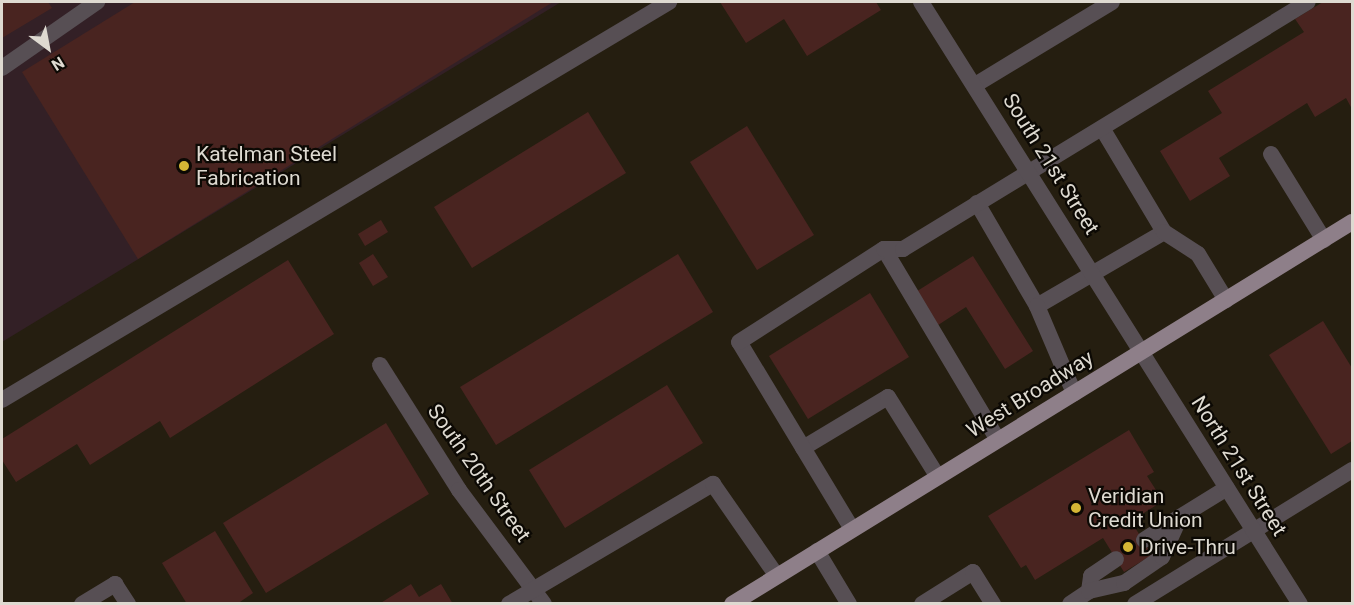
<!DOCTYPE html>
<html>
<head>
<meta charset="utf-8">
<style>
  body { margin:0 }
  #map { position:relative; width:1354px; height:605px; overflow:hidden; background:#251e10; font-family:Roboto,sans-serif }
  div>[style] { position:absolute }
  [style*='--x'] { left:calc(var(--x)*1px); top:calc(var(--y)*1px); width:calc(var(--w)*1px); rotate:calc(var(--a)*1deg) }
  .industrial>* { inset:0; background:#332026 }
  .building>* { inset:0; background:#492420 }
  .service>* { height:16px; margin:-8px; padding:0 8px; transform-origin:8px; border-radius:8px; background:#574f54 }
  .tertiary>* { height:16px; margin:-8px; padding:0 8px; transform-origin:8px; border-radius:8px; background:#574f54 }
  .primary>* { height:16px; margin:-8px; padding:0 8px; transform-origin:8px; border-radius:8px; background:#8e7f89 }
  .dots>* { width:16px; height:16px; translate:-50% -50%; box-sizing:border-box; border:3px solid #0c0904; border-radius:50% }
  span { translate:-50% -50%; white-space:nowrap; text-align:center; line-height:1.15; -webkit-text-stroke:4.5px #0c0904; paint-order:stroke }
  .poi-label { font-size:21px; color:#dedad1 }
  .left { translate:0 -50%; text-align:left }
  .street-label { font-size:21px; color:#dedad1 }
  .frame { position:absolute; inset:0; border:3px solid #dedad1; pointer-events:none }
  .north { position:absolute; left:18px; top:18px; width:60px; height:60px; -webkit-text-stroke:4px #0c0904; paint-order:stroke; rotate:148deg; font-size:16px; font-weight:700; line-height:24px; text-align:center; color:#dedad1 }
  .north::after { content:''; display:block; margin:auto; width:21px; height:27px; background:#dedad1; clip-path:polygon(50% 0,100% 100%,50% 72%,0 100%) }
</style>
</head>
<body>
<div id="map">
  <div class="industrial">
    <i style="clip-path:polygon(2px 2px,561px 2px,2px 342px)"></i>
  </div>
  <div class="building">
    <i style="clip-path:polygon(2px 2px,48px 2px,52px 8px,2px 38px)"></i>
    <i style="clip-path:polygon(135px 2px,553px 2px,138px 259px,22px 72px)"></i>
    <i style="clip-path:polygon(720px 2px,876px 2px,881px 10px,807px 56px,784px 19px,746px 43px)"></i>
    <i style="clip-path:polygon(1323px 2px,1352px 2px,1352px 109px,1346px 98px,1315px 117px,1307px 103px,1219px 158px,1230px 176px,1190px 201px,1160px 151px,1222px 113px,1208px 91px,1304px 32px,1295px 19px)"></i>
    <i style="clip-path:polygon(588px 112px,626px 173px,472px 268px,434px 207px)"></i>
    <i style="clip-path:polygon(747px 126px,814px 235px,757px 270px,690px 162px)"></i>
    <i style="clip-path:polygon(381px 220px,388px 232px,365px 246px,358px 234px)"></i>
    <i style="clip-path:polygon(373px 254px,388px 277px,373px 286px,359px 263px)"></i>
    <i style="clip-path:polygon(678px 254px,713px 312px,496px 445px,460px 387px)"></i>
    <i style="clip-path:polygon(973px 256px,1033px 351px,1005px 369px,966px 307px,935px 327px,914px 293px)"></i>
    <i style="clip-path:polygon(288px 260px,334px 334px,170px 438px,160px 421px,90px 465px,77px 444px,16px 482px,2px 460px,2px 439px)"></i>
    <i style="clip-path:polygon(870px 293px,909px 357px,808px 419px,769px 356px)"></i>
    <i style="clip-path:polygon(1323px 321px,1352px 368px,1352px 441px,1331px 454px,1269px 355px)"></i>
    <i style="clip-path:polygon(667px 385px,703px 443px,565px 528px,529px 470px)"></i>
    <i style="clip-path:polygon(386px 423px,429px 494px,266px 593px,223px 523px)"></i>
    <i style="clip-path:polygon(1129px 430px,1154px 472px,1147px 476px,1163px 501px,1131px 521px,1152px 555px,1124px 572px,1103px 538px,1035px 580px,1026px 565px,1021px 568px,988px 516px)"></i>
    <i style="clip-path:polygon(215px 531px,253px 593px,237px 604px,187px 604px,162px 563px)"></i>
    <i style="clip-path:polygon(411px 584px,419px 597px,441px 584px,453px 604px,379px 604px)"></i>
  </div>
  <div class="service">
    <i style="--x:2;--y:68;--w:116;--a:-34.8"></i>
    <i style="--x:975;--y:85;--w:160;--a:-31.2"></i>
    <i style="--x:1271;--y:154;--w:101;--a:58.4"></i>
    <i style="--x:977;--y:203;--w:119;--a:59.8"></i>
    <i style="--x:1037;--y:306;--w:147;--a:-30.2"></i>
    <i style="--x:1164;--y:232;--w:121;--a:-120.8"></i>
    <i style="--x:1164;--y:232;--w:40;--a:32.9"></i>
    <i style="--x:1198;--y:254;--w:54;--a:58.7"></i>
    <i style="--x:884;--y:249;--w:222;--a:59.2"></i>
    <i style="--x:1037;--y:306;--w:95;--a:67"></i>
    <i style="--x:380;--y:365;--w:148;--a:57.7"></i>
    <i style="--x:459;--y:490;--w:142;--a:53.3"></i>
    <i style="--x:2;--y:400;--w:777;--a:-30.82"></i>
    <i style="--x:803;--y:448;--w:99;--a:-31"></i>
    <i style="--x:888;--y:397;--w:94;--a:58"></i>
    <i style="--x:852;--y:529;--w:218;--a:-121.1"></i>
    <i style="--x:739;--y:342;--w:172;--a:-32.7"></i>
    <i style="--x:884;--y:249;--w:19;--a:0"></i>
    <i style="--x:903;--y:249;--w:474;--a:-31.4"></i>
    <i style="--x:1144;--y:540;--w:43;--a:-32.6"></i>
    <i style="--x:817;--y:551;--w:62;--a:58.9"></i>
    <i style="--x:1089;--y:591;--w:15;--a:-82"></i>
    <i style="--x:1091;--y:576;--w:30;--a:-34"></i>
    <i style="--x:82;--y:604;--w:39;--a:-31"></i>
    <i style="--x:115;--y:584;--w:24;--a:57"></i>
    <i style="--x:509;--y:604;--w:237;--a:-30.5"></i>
    <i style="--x:713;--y:484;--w:112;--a:55.2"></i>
    <i style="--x:922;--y:604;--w:60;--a:-32.1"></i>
    <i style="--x:973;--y:572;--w:38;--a:58"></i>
    <i style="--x:1070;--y:604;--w:23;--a:-34"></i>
    <i style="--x:1089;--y:591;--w:36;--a:-13"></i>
    <i style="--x:1124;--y:583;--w:46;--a:-34.4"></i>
    <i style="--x:1162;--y:557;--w:44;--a:-65.8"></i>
    <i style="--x:1180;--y:517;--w:55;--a:-31.7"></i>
    <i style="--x:1135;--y:604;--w:255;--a:-31.7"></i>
  </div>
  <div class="tertiary">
    <i style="--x:921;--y:2;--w:711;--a:57.81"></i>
  </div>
  <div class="primary">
    <i style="--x:732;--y:604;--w:728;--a:-31.64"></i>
  </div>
  <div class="dots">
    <i style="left:184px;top:166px;background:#d4b635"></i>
    <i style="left:1076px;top:508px;background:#d4b635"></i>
    <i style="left:1128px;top:547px;background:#d4b635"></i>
  </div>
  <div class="poi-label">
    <span class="left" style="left:196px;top:166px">Katelman Steel<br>Fabrication</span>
    <span class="left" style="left:1088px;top:508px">Veridian<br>Credit Union</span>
    <span class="left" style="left:1140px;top:547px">Drive-Thru</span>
  </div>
  <div class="street-label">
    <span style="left:1051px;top:164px;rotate:58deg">South 21st Street</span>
    <span style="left:1030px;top:394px;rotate:-32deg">West Broadway</span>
    <span style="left:1239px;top:466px;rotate:58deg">North 21st Street</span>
    <span style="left:479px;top:473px;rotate:55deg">South 20th Street</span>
  </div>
  <div class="frame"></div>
  <div class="north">N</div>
</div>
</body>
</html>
